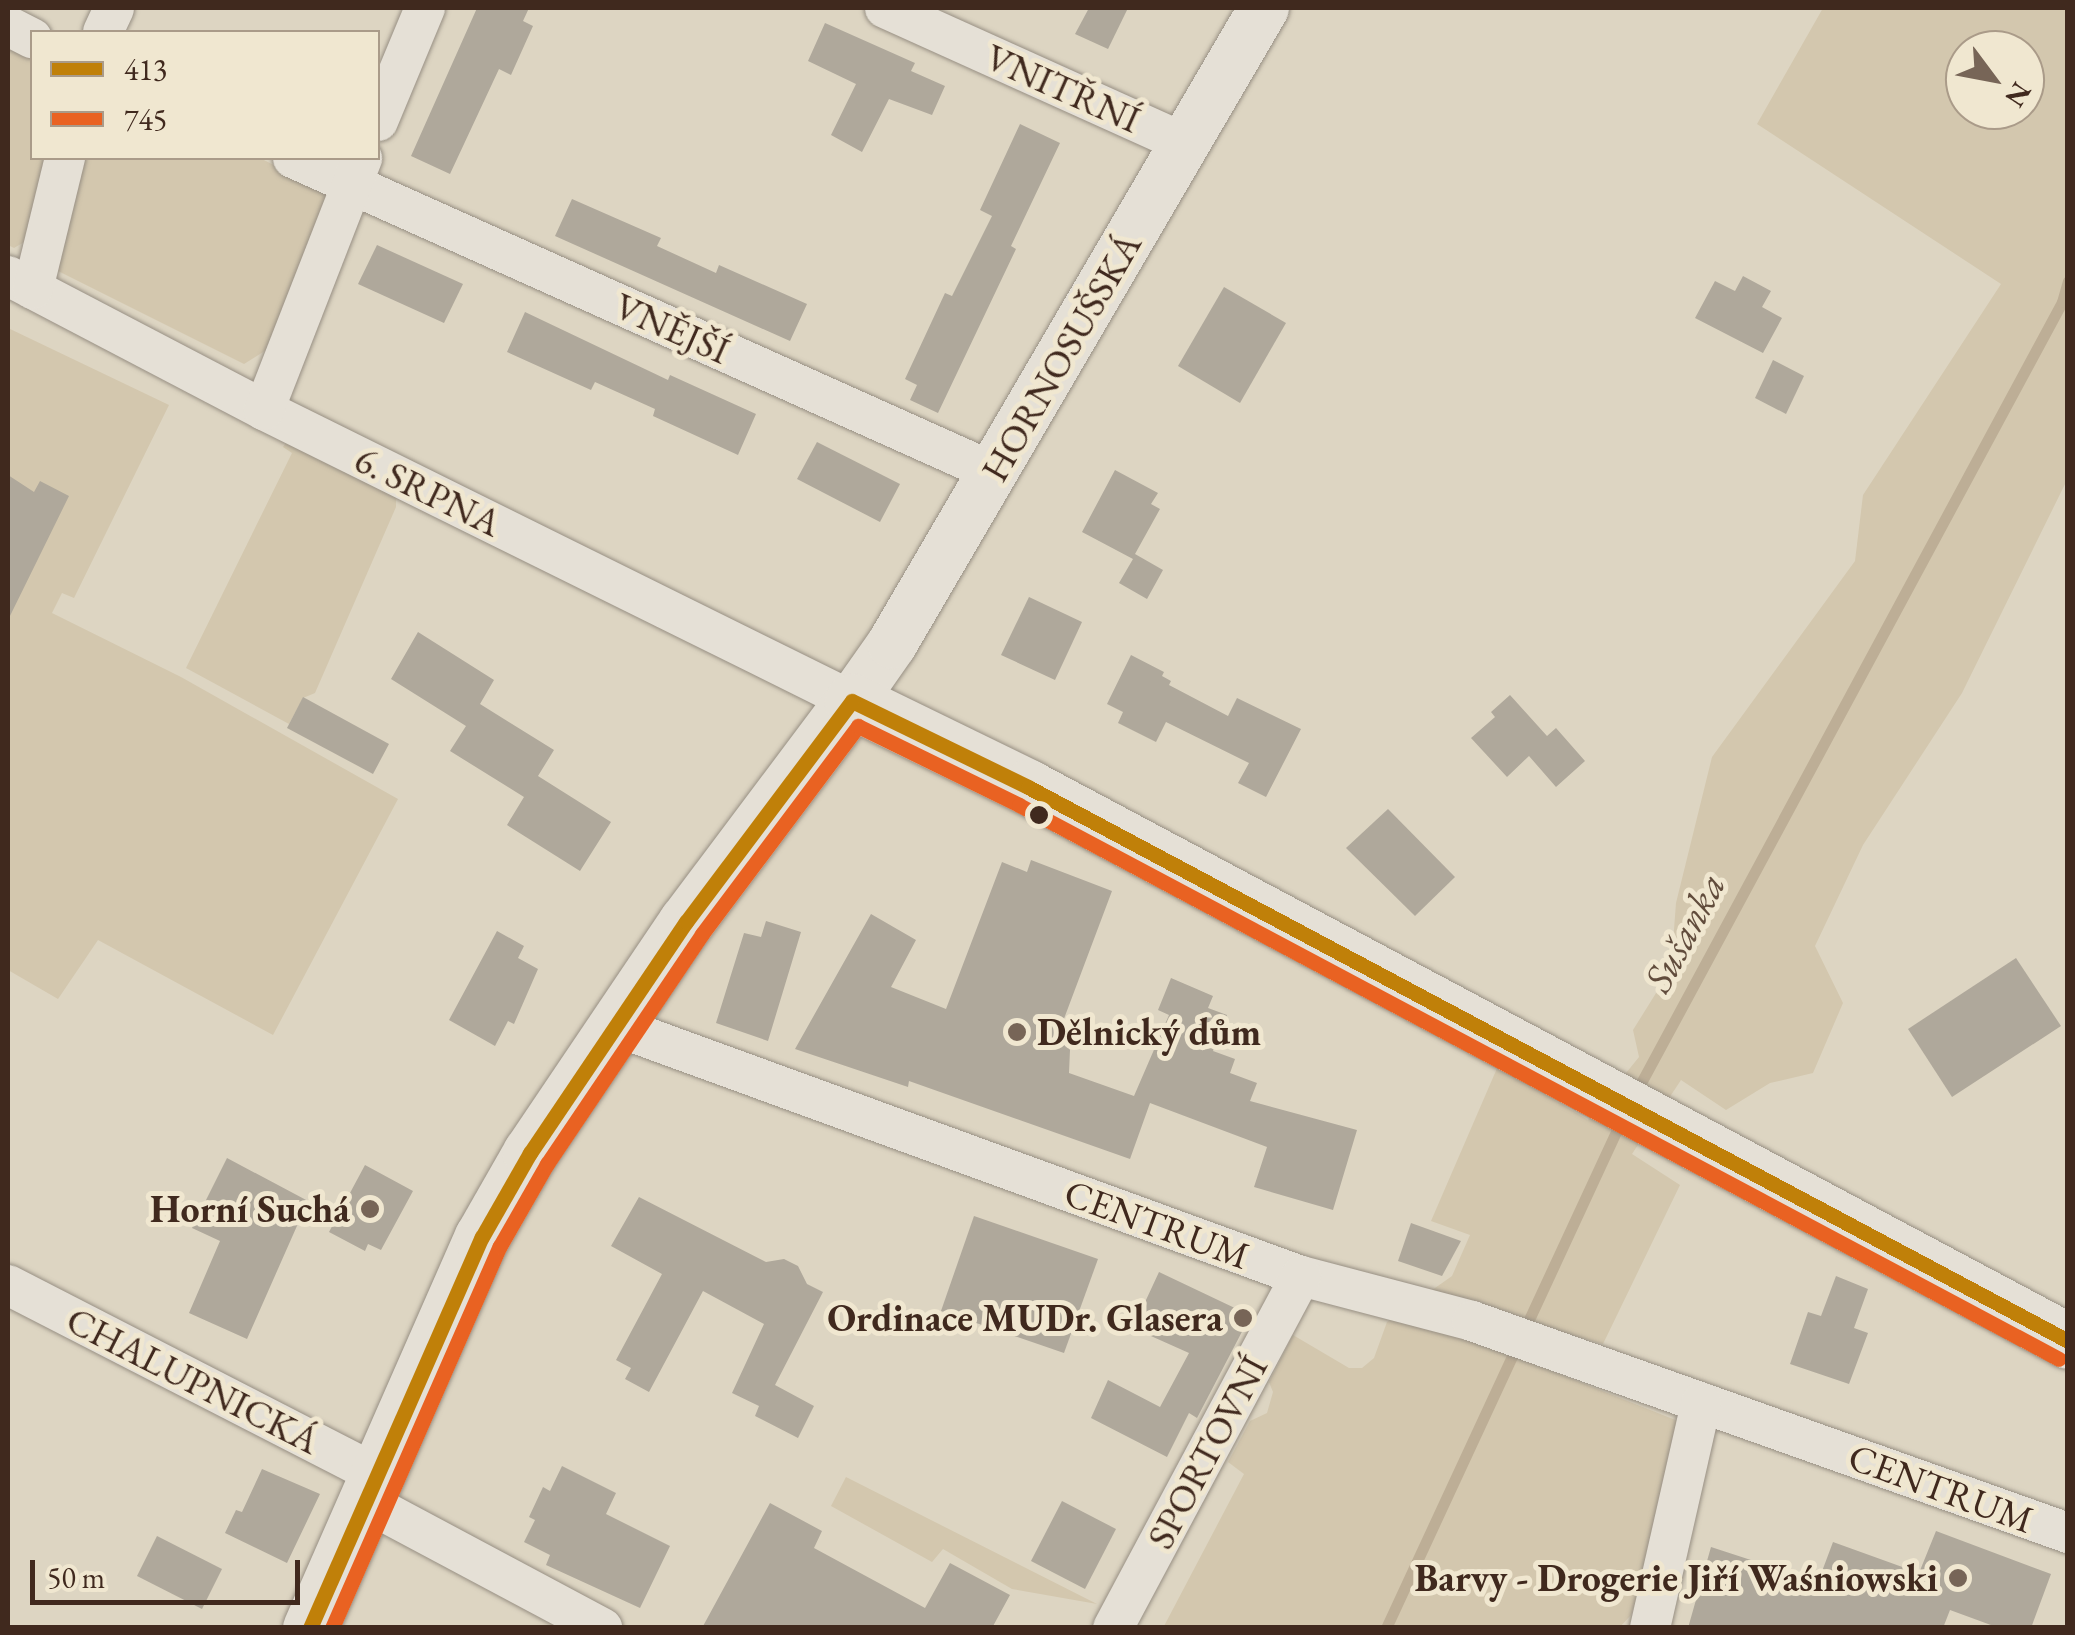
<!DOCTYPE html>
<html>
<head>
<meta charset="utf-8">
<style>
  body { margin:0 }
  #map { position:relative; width:2075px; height:1635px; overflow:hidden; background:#ddd5c2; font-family:"EB Garamond",serif }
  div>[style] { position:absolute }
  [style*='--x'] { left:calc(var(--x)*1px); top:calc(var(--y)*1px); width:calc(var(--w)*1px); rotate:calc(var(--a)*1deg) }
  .green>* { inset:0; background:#d3c7ae }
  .stream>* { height:11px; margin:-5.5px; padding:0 5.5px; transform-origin:5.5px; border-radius:5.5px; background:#bdae96 }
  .building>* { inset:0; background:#afa89b }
  .roads { filter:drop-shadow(0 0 2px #978f83) drop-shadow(0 0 2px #978f83) }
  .minor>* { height:40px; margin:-20px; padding:0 20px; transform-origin:20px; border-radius:20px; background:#e5e0d6 }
  .tertiary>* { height:50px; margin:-25px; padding:0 25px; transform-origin:25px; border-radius:25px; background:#e5e0d6 }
  .secondary>* { height:55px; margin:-27.5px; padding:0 27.5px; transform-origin:27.5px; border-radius:27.5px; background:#e5e0d6 }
  .bus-1>* { height:15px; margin:-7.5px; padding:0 7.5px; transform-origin:7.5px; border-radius:7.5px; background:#c08009 }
  .bus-2>* { height:15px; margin:-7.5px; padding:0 7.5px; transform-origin:7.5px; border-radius:7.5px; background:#e96222 }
  .dots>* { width:28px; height:28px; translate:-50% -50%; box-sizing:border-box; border:5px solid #f0e7d0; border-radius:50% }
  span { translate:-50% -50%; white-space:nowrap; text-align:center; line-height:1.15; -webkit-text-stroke:10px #f0e7d0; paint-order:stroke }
  .street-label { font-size:38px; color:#40291e }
  .poi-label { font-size:38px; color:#40291e; font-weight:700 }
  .left { translate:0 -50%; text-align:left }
  .right { translate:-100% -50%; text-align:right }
  .water-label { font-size:40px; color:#614c3c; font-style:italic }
  .frame { position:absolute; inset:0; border:10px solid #40291e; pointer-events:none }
  .legend { position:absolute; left:30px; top:30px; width:350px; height:130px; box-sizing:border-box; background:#f0e7d0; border:2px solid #aa9b89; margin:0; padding:12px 18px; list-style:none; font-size:30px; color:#40291e }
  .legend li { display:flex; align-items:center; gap:20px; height:50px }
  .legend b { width:50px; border:2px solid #aa9b89 }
  .north { position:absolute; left:1945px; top:30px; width:100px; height:100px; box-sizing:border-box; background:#f0e7d0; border:2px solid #aa9b89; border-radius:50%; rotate:122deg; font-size:28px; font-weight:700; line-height:40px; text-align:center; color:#40291e }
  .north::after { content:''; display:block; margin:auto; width:35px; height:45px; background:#776557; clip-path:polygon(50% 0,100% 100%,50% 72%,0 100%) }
  .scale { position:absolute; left:30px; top:1560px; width:270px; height:45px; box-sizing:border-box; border:5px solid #40291e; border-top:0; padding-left:12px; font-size:30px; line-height:35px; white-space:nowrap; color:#40291e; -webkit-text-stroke:8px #f0e7d0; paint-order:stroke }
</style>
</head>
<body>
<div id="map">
  <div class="green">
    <i style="clip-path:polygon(evenodd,1823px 8px,2067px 8px,2067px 480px,1962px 693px,1863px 845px,1815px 946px,1843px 1003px,1813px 1073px,1770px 1083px,1726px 1110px,1681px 1080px,1632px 1154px,1680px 1185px,1603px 1344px,1539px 1326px,1524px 1360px,1683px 1423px,1655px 1542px,1631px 1615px,1619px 1628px,1163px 1628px,1244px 1474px,1228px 1462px,1250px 1421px,1267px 1413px,1273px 1392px,1269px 1382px,1293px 1335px,1349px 1368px,1362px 1368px,1374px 1358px,1387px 1322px,1452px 1276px,1470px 1235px,1431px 1221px,1498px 1066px,1588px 1120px,1639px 1057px,1633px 1030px,1671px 969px,1676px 903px,1712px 757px,1855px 561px,1863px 495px,2001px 284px,1757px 124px,1823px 8px,1965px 50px,2025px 50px,2025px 110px,1965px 110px,1965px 50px)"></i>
    <i style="clip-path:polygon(8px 47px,32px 58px,32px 158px,59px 158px,26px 241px,14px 248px,8px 245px)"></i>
    <i style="clip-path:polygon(81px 158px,260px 158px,326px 192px,328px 207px,268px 349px,244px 364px,58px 271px)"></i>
    <i style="clip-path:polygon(8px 328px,169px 405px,74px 598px,62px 593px,52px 613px,181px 677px,398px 799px,273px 1035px,98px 940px,58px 999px,8px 970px)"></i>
    <i style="clip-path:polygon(288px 440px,396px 497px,396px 507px,315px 693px,303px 698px,289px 724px,186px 668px,292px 453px,283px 447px)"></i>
    <i style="clip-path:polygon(846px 1477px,1097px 1604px,1012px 1589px,943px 1549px,932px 1562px,831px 1506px)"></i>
  </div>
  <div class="stream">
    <i style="--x:1635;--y:1094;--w:900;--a:-61.67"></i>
    <i style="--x:2062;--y:302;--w:22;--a:-74"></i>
    <i style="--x:1386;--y:1628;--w:561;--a:-65.13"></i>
  </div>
  <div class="building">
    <i style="clip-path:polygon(477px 8px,529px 8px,523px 21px,533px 26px,511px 75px,499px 69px,450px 174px,411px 156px)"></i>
    <i style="clip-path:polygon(1089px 8px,1128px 8px,1108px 49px,1075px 34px)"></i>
    <i style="clip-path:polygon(825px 23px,915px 63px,911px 71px,945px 86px,932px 115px,889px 99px,862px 152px,831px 135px,856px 84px,808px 61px)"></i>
    <i style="clip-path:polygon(1020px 124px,1060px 143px,1011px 246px,1016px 249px,938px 413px,910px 400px,917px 385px,905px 379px,945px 293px,952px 296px,992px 216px,980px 210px)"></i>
    <i style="clip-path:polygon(572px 199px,661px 238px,657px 246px,716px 273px,719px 265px,807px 304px,790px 341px,555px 236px)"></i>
    <i style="clip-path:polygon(377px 245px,463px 284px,444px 323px,358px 284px)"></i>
    <i style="clip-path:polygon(1743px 276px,1771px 291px,1762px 307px,1782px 318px,1763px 353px,1695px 318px,1715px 281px,1735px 291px)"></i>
    <i style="clip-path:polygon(1224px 287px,1286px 323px,1240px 403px,1178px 366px)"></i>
    <i style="clip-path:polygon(525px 312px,668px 380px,670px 375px,756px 414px,738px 455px,653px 416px,655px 409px,595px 382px,591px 390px,507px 352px)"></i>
    <i style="clip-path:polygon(1773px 360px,1804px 376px,1786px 414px,1755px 398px)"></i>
    <i style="clip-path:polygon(817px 442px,900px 484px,880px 522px,797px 479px)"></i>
    <i style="clip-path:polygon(1115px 470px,1158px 493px,1151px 504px,1160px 509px,1135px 554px,1163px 570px,1147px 599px,1119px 583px,1133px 559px,1082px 532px)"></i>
    <i style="clip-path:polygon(8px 475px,34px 492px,40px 481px,69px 496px,8px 620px)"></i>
    <i style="clip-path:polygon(1029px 597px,1082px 622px,1055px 680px,1001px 655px)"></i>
    <i style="clip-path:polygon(418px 632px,494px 680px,480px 704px,554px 750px,538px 776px,611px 822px,580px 871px,507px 825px,524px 797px,450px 751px,466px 726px,391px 679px)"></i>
    <i style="clip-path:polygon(1131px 655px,1164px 672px,1162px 676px,1171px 681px,1169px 685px,1228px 716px,1237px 698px,1301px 729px,1266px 797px,1238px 783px,1249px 763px,1166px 722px,1156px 742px,1118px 723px,1123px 712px,1107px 704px)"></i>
    <i style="clip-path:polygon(1510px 695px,1547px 736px,1556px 728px,1585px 761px,1556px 787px,1529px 756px,1507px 777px,1471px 738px,1495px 717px,1491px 712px)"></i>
    <i style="clip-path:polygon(303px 697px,389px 744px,373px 774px,287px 728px)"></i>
    <i style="clip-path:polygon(1388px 809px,1455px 877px,1415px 916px,1346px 848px)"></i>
    <i style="clip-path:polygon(1031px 860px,1112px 891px,1059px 1032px,1070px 1050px,1069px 1073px,1134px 1096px,1169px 1015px,1158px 1010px,1171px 978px,1213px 996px,1208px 1008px,1227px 1015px,1213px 1051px,1235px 1059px,1230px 1073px,1257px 1083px,1250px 1101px,1357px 1130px,1333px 1210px,1254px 1187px,1267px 1147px,1150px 1103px,1130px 1159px,909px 1081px,908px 1087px,795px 1049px,871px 914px,916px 940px,891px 987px,946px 1009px,1002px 862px,1027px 872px)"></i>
    <i style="clip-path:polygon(766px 921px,801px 932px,768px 1041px,716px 1023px,744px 933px,761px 937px)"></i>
    <i style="clip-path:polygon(497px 931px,524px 946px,518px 958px,538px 969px,514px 1024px,508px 1021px,495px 1046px,449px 1020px)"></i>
    <i style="clip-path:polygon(2016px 958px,2061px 1026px,1952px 1097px,1908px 1029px)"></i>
    <i style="clip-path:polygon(227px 1158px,308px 1201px,247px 1339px,189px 1313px,220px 1241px,192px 1228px)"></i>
    <i style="clip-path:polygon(365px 1165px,413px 1191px,381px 1250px,368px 1244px,365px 1251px,329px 1232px)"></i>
    <i style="clip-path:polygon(639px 1197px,766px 1262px,784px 1259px,798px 1266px,807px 1284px,823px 1292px,775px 1385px,814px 1406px,798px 1438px,755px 1416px,759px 1406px,732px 1393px,764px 1324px,703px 1291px,649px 1392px,625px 1379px,631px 1368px,616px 1360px,662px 1274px,611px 1246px)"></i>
    <i style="clip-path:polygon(974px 1216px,1098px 1259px,1064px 1353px,941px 1311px)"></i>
    <i style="clip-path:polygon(1411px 1223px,1461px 1241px,1442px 1276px,1398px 1261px)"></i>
    <i style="clip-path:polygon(1159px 1272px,1239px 1310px,1246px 1324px,1197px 1418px,1189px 1413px,1167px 1457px,1091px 1418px,1108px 1380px,1160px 1407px,1189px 1353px,1133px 1328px)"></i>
    <i style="clip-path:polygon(1836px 1276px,1868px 1289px,1854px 1328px,1868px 1333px,1849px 1384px,1790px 1364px,1808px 1312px,1821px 1316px)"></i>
    <i style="clip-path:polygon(562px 1466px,616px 1493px,606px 1514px,670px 1546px,640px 1608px,546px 1565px,550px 1555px,524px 1542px,535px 1520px,529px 1517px,543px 1487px,550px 1491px)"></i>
    <i style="clip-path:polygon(262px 1469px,320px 1494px,287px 1563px,225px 1533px,236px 1510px,242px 1512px)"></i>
    <i style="clip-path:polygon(1062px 1501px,1116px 1529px,1085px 1589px,1031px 1561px)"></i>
    <i style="clip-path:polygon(770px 1503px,822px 1531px,814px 1548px,925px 1608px,950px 1563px,1010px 1595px,992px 1628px,702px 1628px)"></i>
    <i style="clip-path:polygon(1936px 1531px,2051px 1574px,2031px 1628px,1999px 1628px,1950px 1610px,1943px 1628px,1688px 1628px,1711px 1547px,1818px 1582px,1833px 1542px,1919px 1573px)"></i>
    <i style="clip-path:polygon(157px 1536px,222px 1569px,202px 1609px,137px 1576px)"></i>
  </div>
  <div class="roads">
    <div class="minor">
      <i style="--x:885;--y:8;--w:330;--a:24.3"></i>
      <i style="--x:8;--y:26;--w:27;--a:27"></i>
      <i style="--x:103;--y:32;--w:26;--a:-65"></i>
      <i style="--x:378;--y:121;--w:122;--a:-67.4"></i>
      <i style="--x:293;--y:158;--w:767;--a:24.16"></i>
      <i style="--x:8;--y:276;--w:289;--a:27.6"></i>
      <i style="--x:264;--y:410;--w:656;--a:26.33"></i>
      <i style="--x:33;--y:289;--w:135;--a:-76.3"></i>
      <i style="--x:264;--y:410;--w:270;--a:-68.7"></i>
      <i style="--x:618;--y:1027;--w:727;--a:20.03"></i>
      <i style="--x:1301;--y:1276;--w:177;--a:14.7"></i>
      <i style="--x:1472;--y:1321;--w:633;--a:19.58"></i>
      <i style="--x:8;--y:1285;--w:416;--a:27.2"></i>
      <i style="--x:366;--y:1502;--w:268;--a:28.1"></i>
      <i style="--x:1113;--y:1628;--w:399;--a:-61.9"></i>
      <i style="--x:1650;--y:1628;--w:231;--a:-77.2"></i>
    </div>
    <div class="tertiary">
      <i style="--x:852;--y:701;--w:70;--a:-54.9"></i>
      <i style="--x:892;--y:644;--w:737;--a:-59.68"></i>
    </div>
    <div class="secondary">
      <i style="--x:310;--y:1628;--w:427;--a:-66.3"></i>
      <i style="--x:482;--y:1237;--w:97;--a:-60.3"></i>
      <i style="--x:530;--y:1153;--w:279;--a:-56"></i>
      <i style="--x:686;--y:922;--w:276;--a:-53.1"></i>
      <i style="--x:852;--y:701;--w:196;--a:26"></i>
      <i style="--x:1028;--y:787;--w:1178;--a:28.04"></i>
    </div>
  </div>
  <div class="bus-1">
    <i style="--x:852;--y:701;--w:196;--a:26"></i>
    <i style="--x:1028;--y:787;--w:1178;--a:28.04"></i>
    <i style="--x:310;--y:1628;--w:427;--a:-66.3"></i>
    <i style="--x:482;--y:1237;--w:97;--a:-60.3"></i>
    <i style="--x:530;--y:1153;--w:279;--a:-56"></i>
    <i style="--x:686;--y:922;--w:276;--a:-53.1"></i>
  </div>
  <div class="bus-2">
    <i style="--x:332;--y:1628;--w:417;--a:-66.3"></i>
    <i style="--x:500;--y:1246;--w:95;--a:-60.2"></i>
    <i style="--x:547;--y:1164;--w:277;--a:-56"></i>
    <i style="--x:702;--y:934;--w:260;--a:-53.1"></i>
    <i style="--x:858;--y:726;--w:179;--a:26.1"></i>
    <i style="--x:1019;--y:805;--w:1178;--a:28.04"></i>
  </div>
  <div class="dots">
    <i style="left:1039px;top:815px;background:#40291e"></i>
    <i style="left:1017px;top:1032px;background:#776557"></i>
    <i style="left:370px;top:1209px;background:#776557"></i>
    <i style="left:1243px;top:1318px;background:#776557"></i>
    <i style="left:1958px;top:1578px;background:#776557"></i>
  </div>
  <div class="street-label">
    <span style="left:1063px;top:88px;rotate:24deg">VNITŘNÍ</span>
    <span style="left:672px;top:328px;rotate:24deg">VNĚJŠÍ</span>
    <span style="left:1061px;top:357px;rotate:-60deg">HORNOSUŠSKÁ</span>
    <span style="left:428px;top:491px;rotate:26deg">6. SRPNA</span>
    <span style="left:1157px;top:1224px;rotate:20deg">CENTRUM</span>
    <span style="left:193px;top:1380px;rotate:27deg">CHALUPNICKÁ</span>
    <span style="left:1207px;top:1452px;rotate:-62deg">SPORTOVNÍ</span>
    <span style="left:1941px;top:1488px;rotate:20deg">CENTRUM</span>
  </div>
  <div class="poi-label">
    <span class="left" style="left:1037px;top:1032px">Dělnický dům</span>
    <span class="right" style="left:350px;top:1209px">Horní Suchá</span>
    <span class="right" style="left:1223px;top:1318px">Ordinace MUDr. Glasera</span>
    <span class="right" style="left:1938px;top:1578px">Barvy - Drogerie Jiří Waśniowski</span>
  </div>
  <div class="water-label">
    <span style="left:1684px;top:932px;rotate:-62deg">Sušanka</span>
  </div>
  <div class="frame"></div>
  <ul class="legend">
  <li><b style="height:12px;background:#c08009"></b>413</li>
  <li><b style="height:12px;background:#e96222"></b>745</li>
  </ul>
  <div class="north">N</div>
  <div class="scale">50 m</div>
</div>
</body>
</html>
